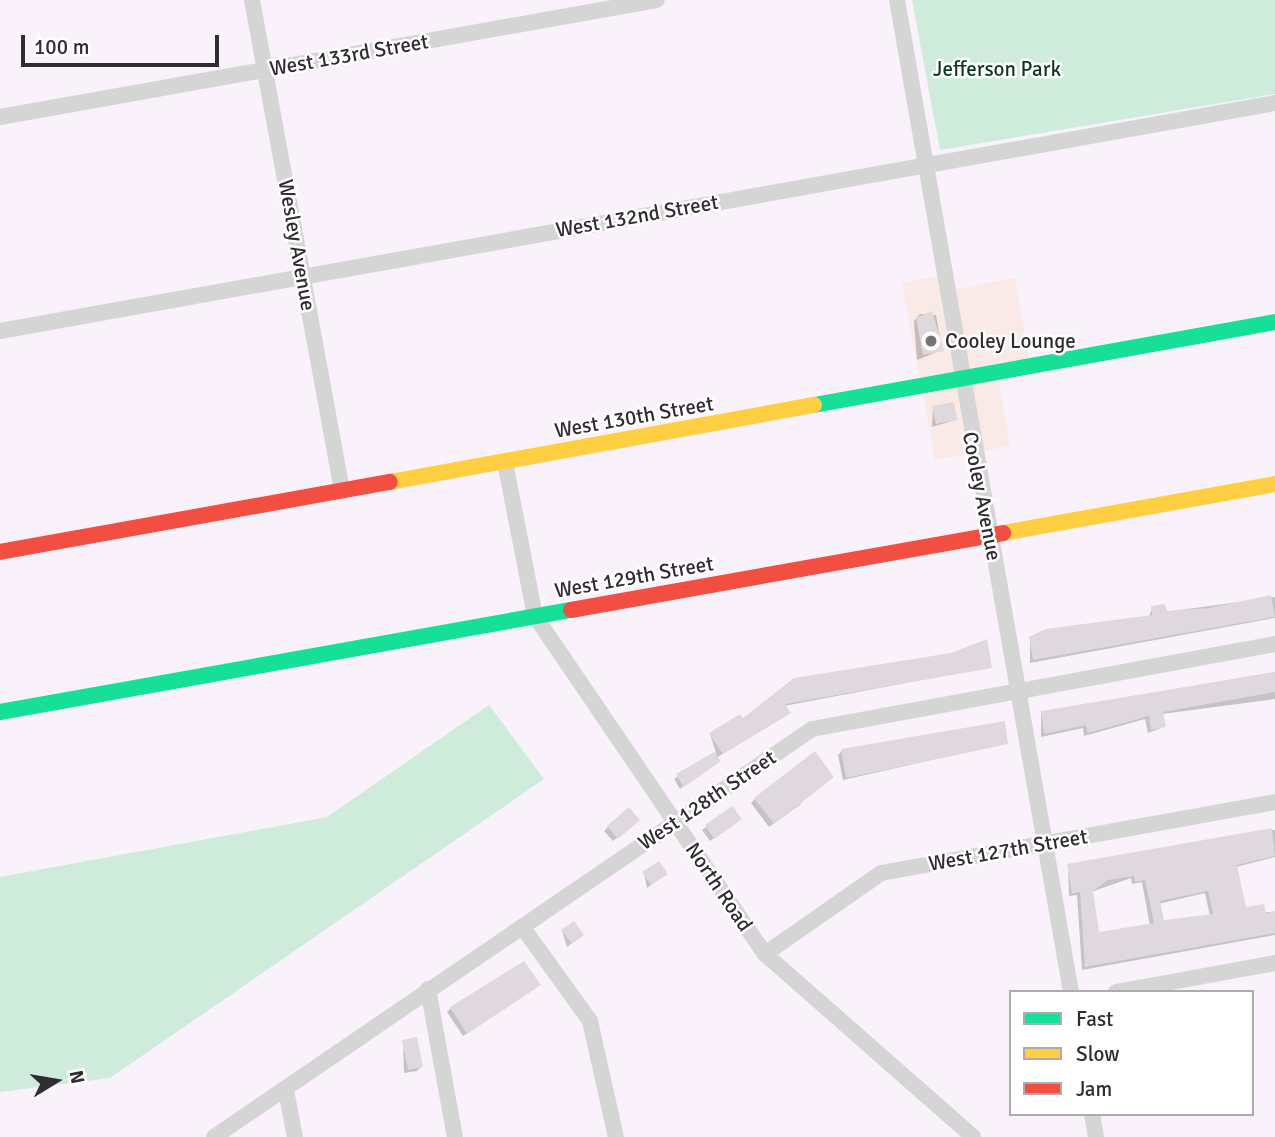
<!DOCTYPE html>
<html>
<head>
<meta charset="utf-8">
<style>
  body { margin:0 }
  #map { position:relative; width:1275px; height:1137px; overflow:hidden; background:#f9f2fa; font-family:Signika,sans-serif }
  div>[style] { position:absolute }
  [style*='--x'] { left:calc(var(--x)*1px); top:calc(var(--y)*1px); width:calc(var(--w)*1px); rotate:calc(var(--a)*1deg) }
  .commercial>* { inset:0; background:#faeae7 }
  .green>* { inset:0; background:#cfebdc }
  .shadow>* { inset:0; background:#0003 }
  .building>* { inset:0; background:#dfd8dc }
  .street>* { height:16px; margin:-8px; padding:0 8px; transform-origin:8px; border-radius:8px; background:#d6d5d6 }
  .fast>* { height:16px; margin:-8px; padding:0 8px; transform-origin:8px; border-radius:8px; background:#16e098 }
  .slow>* { height:16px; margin:-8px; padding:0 8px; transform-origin:8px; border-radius:8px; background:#ffcf43 }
  .jam>* { height:16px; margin:-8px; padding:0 8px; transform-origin:8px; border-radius:8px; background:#f24e42 }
  .dots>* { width:19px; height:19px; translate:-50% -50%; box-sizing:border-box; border:4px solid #fff; border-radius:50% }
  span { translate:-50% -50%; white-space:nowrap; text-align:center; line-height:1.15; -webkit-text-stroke:5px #fff; paint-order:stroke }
  .street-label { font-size:21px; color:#312c32 }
  .park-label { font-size:21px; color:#0f3824 }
  .poi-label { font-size:21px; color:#312c32 }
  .left { translate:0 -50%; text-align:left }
  .legend { position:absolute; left:1009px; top:990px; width:245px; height:126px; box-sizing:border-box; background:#fff; border:2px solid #adabad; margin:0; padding:9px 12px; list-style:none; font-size:21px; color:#312c32 }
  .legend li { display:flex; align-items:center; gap:14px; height:35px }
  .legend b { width:35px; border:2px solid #adabad }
  .north { position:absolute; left:21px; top:1046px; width:70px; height:70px; -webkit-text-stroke:5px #fff; paint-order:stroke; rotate:79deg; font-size:19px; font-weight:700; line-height:28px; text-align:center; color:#312c32 }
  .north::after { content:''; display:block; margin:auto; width:24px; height:32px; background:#312c32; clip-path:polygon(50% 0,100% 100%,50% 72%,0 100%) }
  .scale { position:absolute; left:21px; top:35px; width:198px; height:32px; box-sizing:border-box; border:4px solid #312c32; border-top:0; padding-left:9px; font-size:21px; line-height:24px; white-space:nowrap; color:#312c32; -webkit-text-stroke:5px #fff; paint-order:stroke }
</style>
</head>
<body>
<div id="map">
  <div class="commercial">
    <i style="clip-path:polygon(948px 274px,951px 290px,1015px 278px,1032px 373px,998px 379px,1010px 446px,935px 460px,902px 283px)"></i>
  </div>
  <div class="green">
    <i style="clip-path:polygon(912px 0,1275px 0,1275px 94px,940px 150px)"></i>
    <i style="clip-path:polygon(489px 705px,544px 779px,110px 1078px,0 1092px,0 877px,327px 817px)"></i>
  </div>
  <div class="shadow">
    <i style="clip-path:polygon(920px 314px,936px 315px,942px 350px,917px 360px,914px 321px)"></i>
    <i style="clip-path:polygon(933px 408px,955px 420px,932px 427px)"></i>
    <i style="clip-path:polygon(1275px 597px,1275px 618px,1030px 663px,1030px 639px,1149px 617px,1152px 608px,1165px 612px)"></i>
    <i style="clip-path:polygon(990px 667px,784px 706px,785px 716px,716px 758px,680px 789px,674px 779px,716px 753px,710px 734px,743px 721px,794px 679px)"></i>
    <i style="clip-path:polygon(1275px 672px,1275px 699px,1162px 714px,1164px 727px,1148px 733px,1145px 719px,1084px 736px,1083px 728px,1041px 737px,1041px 713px)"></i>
    <i style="clip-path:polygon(1006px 743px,843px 780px,838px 755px,842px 751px)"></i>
    <i style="clip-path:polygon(755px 799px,798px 800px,801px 804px,769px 827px,751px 803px)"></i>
    <i style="clip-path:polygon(736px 823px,710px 841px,702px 830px,706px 827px)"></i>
    <i style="clip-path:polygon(634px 824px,613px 841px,604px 831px,608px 827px)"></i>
    <i style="clip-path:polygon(evenodd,1275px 830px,1275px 857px,1236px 867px,1245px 909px,1275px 913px,1275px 935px,1082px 970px,1077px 895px,1069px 896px,1068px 866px,1275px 830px,1131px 878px,1132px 884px,1142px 882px,1150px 926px,1098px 934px,1091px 892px,1131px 878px,1275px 830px,1205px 893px,1210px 916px,1162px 922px,1158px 904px,1205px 893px)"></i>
    <i style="clip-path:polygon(644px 873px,662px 877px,647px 888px)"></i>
    <i style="clip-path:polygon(562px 931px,578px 939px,567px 947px)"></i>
    <i style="clip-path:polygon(539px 985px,463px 1036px,447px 1012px,451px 1008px)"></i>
    <i style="clip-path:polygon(403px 1042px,421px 1067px,417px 1071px,404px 1073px)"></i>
  </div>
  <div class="building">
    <i style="clip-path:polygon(932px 311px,944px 351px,923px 355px,916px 318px)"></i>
    <i style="clip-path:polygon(954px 402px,957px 420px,936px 424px,932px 406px)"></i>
    <i style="clip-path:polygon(1271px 595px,1275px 617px,1033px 660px,1029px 637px,1046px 629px,1152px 615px,1151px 606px,1165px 604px,1167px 611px,1209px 608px)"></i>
    <i style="clip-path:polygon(987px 639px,992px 668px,785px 704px,791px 713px,723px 754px,709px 733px,740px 714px,743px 718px,794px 678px,951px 653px)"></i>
    <i style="clip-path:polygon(1275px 672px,1275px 692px,1163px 712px,1166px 727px,1151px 730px,1149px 716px,1088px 733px,1086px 725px,1044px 734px,1041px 711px)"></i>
    <i style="clip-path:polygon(1005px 721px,1008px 744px,846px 778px,841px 749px)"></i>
    <i style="clip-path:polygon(815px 751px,834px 777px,774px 824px,754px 798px)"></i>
    <i style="clip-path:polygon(714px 752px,721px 761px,684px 787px,676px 774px)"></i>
    <i style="clip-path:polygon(732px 806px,742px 819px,714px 839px,705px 825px)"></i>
    <i style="clip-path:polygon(629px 807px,640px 820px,618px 839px,607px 826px)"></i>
    <i style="clip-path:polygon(evenodd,1272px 828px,1275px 856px,1237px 865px,1246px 907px,1264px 904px,1266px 913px,1275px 911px,1275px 933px,1085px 967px,1080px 892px,1072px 894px,1067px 864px,1272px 828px,1134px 876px,1135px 882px,1145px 880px,1154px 923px,1099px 932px,1093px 891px,1108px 880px,1134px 876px,1272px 828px,1208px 891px,1213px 914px,1164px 920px,1160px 901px,1208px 891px)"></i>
    <i style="clip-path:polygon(659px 861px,668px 874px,651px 885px,642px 872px)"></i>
    <i style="clip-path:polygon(574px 921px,584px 935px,572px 944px,561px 930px)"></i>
    <i style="clip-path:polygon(524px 961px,541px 985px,467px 1034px,450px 1007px)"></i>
    <i style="clip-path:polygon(417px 1037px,423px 1067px,408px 1070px,402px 1040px)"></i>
  </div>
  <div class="street">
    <i style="--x:252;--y:0;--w:499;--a:79.6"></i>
    <i style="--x:897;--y:0;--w:1007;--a:80.05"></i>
    <i style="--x:0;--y:117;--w:667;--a:-10.1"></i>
    <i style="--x:0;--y:331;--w:1295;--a:-10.14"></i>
    <i style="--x:505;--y:462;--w:157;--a:79"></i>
    <i style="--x:535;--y:616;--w:409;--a:55.8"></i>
    <i style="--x:765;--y:954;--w:277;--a:41.3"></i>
    <i style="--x:523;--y:928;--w:115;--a:54.2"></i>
    <i style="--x:590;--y:1021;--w:119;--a:77.4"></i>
    <i style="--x:765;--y:954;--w:141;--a:-34.9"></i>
    <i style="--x:881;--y:873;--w:400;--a:-10.2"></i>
    <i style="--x:428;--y:989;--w:150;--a:79.7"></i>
    <i style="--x:1116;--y:992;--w:162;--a:-10.3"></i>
    <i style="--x:286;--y:1090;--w:48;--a:79.2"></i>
    <i style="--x:1092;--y:1114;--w:23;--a:80"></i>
    <i style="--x:214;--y:1137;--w:724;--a:-34.3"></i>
    <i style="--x:812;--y:729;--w:471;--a:-10.4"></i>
  </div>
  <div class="fast">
    <i style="--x:814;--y:405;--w:468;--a:-10.2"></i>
    <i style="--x:0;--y:712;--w:580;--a:-10.13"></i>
  </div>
  <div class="slow">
    <i style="--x:390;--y:482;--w:431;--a:-10.3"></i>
    <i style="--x:1003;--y:533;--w:276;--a:-10.2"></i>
  </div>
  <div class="jam">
    <i style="--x:0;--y:552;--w:396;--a:-10.2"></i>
    <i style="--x:571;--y:610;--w:439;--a:-10.1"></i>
  </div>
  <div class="dots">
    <i style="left:931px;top:341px;background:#777178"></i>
  </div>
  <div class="street-label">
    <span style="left:349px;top:55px;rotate:-10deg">West 133rd Street</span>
    <span style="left:637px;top:216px;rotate:-10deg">West 132nd Street</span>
    <span style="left:297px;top:245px;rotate:80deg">Wesley Avenue</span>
    <span style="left:634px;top:417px;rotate:-10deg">West 130th Street</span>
    <span style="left:982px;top:496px;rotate:79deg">Cooley Avenue</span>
    <span style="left:634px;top:577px;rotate:-10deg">West 129th Street</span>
    <span style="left:707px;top:800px;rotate:-34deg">West 128th Street</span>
    <span style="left:1008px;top:850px;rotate:-10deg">West 127th Street</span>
    <span style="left:719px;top:887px;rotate:56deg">North Road</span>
  </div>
  <div class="park-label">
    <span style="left:997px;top:69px">Jefferson Park</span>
  </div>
  <div class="poi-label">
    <span class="left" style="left:945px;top:341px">Cooley Lounge</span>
  </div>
  <ul class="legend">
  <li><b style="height:9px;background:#16e098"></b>Fast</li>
  <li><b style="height:9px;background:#ffcf43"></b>Slow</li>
  <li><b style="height:9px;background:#f24e42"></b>Jam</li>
  </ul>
  <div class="north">N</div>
  <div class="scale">100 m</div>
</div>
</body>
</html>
